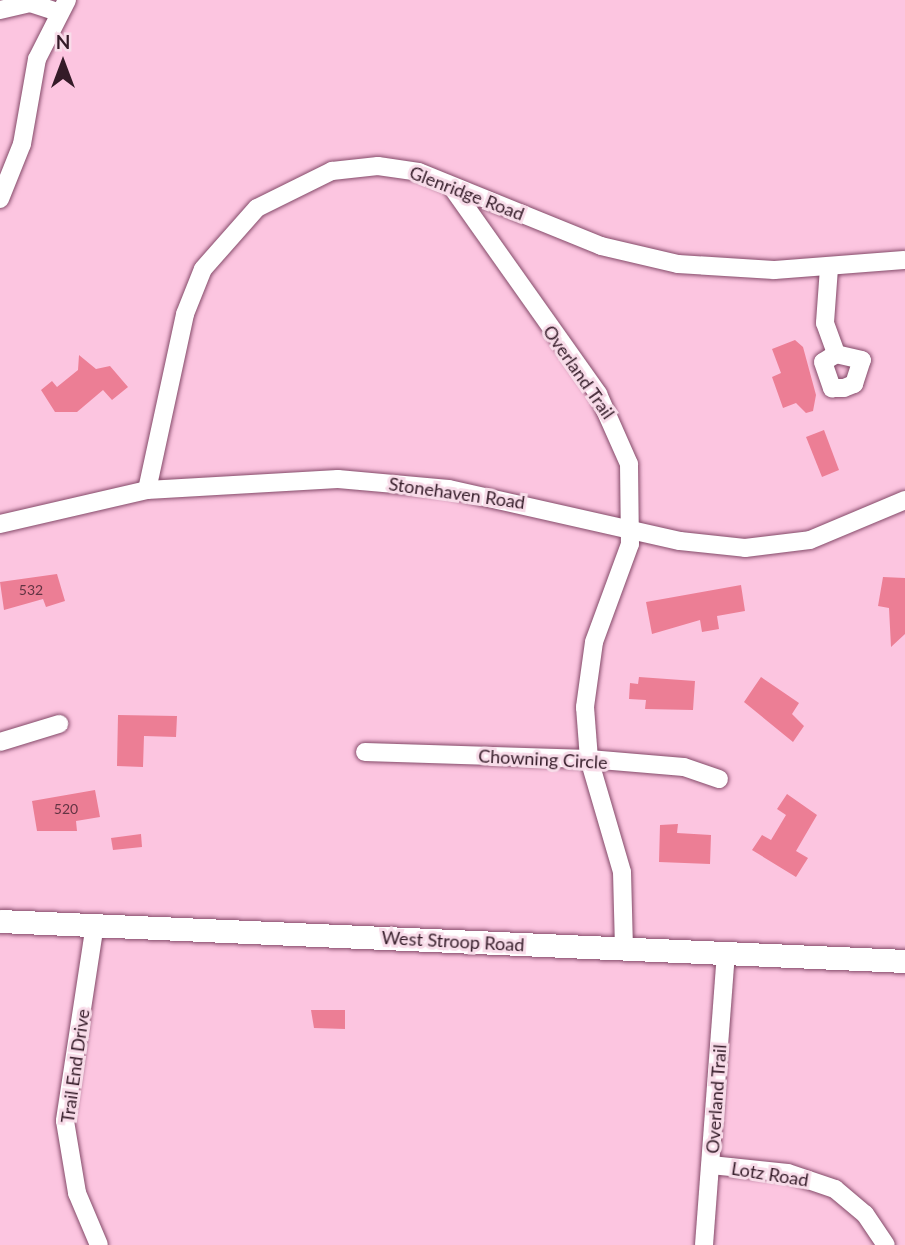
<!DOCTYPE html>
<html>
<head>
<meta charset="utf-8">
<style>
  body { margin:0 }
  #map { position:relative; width:905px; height:1245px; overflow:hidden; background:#fcc5e0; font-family:Lato,sans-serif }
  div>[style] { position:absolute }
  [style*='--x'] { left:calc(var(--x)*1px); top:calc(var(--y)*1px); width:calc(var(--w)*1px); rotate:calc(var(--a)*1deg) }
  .building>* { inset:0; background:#ec7e95 }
  .roads { filter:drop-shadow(0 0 2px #844a69) drop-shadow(0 0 2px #844a69) }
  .minor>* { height:18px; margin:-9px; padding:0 9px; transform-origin:9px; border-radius:9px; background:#fff }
  .major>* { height:23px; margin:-11.5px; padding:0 11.5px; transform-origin:11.5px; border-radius:11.5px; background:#fff }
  span { translate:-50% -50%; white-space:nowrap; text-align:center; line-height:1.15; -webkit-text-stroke:6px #f8dce9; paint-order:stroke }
  .number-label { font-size:14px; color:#623443 }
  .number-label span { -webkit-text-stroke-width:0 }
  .street-label { font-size:18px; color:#341b28 }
  .north { position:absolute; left:28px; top:28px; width:70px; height:70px; -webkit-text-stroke:5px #f8dce9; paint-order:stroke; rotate:0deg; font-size:19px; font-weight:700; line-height:28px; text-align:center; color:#341b28 }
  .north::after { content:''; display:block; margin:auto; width:24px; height:32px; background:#341b28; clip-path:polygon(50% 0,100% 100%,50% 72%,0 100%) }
</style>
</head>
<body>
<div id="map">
  <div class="building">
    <i style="clip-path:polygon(795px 340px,803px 347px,816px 395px,813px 411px,806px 413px,796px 403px,783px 408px,772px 377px,781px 373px,772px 349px)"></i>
    <i style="clip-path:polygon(79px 355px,96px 369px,110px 366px,128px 387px,112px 400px,103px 390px,77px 412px,55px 412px,41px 390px,52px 381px,57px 387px,78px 370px)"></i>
    <i style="clip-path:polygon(824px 430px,839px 470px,822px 477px,806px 437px)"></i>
    <i style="clip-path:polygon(57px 574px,65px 601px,46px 607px,43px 599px,4px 610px,0 582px)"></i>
    <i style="clip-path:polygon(883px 577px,905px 578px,905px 634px,891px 647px,889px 608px,878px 606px)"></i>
    <i style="clip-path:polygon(741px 585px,745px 611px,717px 616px,719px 629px,702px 632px,700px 620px,652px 634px,646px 602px)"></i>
    <i style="clip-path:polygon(639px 677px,695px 681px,693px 710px,645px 709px,646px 700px,629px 699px,630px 683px,638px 684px)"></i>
    <i style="clip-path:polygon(761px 677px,799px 703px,792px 714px,804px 726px,793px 742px,744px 702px)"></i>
    <i style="clip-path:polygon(118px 715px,177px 716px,176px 737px,144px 736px,143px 767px,117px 766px)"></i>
    <i style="clip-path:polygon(95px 790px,100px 817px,76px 821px,77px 831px,37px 831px,32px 801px)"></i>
    <i style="clip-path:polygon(787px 794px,817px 815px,796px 851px,808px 858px,796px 877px,752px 850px,762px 835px,771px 840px,786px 815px,777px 809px)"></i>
    <i style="clip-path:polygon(678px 824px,677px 833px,711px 835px,710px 864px,659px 862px,660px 825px)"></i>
    <i style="clip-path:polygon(141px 834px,142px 847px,113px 850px,111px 838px)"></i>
    <i style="clip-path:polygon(311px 1010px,345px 1010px,345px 1029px,314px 1028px)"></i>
  </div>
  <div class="roads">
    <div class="minor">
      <i style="--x:0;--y:10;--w:31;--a:-13"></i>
      <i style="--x:30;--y:3;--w:29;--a:18"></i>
      <i style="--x:451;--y:186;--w:255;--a:54.7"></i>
      <i style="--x:598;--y:394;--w:77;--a:66.1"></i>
      <i style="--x:629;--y:464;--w:80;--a:89.3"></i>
      <i style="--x:630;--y:544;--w:104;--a:110.2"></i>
      <i style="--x:594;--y:642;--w:66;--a:97.9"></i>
      <i style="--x:585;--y:707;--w:52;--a:85.6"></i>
      <i style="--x:589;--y:759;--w:118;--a:73.7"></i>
      <i style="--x:622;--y:872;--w:76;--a:88.5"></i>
      <i style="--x:0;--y:199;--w:59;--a:-68.2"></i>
      <i style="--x:22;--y:144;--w:86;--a:-80"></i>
      <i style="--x:37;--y:59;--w:66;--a:-63"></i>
      <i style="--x:829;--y:268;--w:55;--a:94.2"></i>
      <i style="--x:825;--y:323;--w:33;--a:70"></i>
      <i style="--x:836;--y:354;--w:15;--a:148"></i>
      <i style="--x:823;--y:362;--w:28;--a:71"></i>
      <i style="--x:832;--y:388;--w:12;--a:0"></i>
      <i style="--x:844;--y:388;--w:11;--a:-22"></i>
      <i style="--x:854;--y:384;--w:25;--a:-72"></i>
      <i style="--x:862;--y:360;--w:27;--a:-167"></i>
      <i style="--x:147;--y:490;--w:180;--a:-77.8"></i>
      <i style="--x:185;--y:314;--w:48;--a:-68.2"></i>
      <i style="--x:203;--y:269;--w:81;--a:-48.5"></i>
      <i style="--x:257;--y:208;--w:84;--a:-26.3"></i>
      <i style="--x:332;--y:171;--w:46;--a:-6.2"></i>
      <i style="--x:378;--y:166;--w:41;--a:8.3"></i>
      <i style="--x:419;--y:172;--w:196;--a:22.1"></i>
      <i style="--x:601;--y:246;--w:79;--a:13.2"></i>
      <i style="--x:678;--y:264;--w:96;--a:3.6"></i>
      <i style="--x:774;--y:270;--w:131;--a:-4.4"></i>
      <i style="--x:0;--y:524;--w:151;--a:-13"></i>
      <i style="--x:147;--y:490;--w:191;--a:-3.3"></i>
      <i style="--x:338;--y:479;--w:111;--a:5.1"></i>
      <i style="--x:449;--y:489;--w:237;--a:12.7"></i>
      <i style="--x:680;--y:541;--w:65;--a:6.1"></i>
      <i style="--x:745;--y:548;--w:65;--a:-7"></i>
      <i style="--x:810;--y:540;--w:103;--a:-22.8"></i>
      <i style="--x:0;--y:742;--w:62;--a:-17"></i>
      <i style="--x:365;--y:752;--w:224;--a:1.8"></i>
      <i style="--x:589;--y:759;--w:95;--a:4.8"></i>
      <i style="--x:684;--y:767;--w:37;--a:19"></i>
      <i style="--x:95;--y:924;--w:199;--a:98.7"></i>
      <i style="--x:65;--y:1121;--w:73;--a:80.5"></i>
      <i style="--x:77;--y:1193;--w:56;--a:67.1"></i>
      <i style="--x:711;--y:1165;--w:77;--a:5.9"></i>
      <i style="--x:788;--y:1173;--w:50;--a:18.8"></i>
      <i style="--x:835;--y:1189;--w:39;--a:40"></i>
      <i style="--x:865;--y:1214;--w:37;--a:56"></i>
      <i style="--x:704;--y:1245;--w:293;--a:-85.7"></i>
    </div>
    <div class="major">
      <i style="--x:0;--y:921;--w:906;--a:2.53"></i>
    </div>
  </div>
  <div class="number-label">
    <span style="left:31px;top:590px">532</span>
    <span style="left:66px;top:809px">520</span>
  </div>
  <div class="street-label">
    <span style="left:467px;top:193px;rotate:21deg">Glenridge Road</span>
    <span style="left:579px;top:372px;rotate:55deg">Overland Trail</span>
    <span style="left:457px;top:493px;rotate:8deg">Stonehaven Road</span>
    <span style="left:543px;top:759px;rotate:3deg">Chowning Circle</span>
    <span style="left:453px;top:941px;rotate:3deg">West Stroop Road</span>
    <span style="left:75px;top:1066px;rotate:-82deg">Trail End Drive</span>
    <span style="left:716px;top:1099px;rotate:-86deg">Overland Trail</span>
    <span style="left:770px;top:1174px;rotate:9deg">Lotz Road</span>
  </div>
  <div class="north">N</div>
</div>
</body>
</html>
